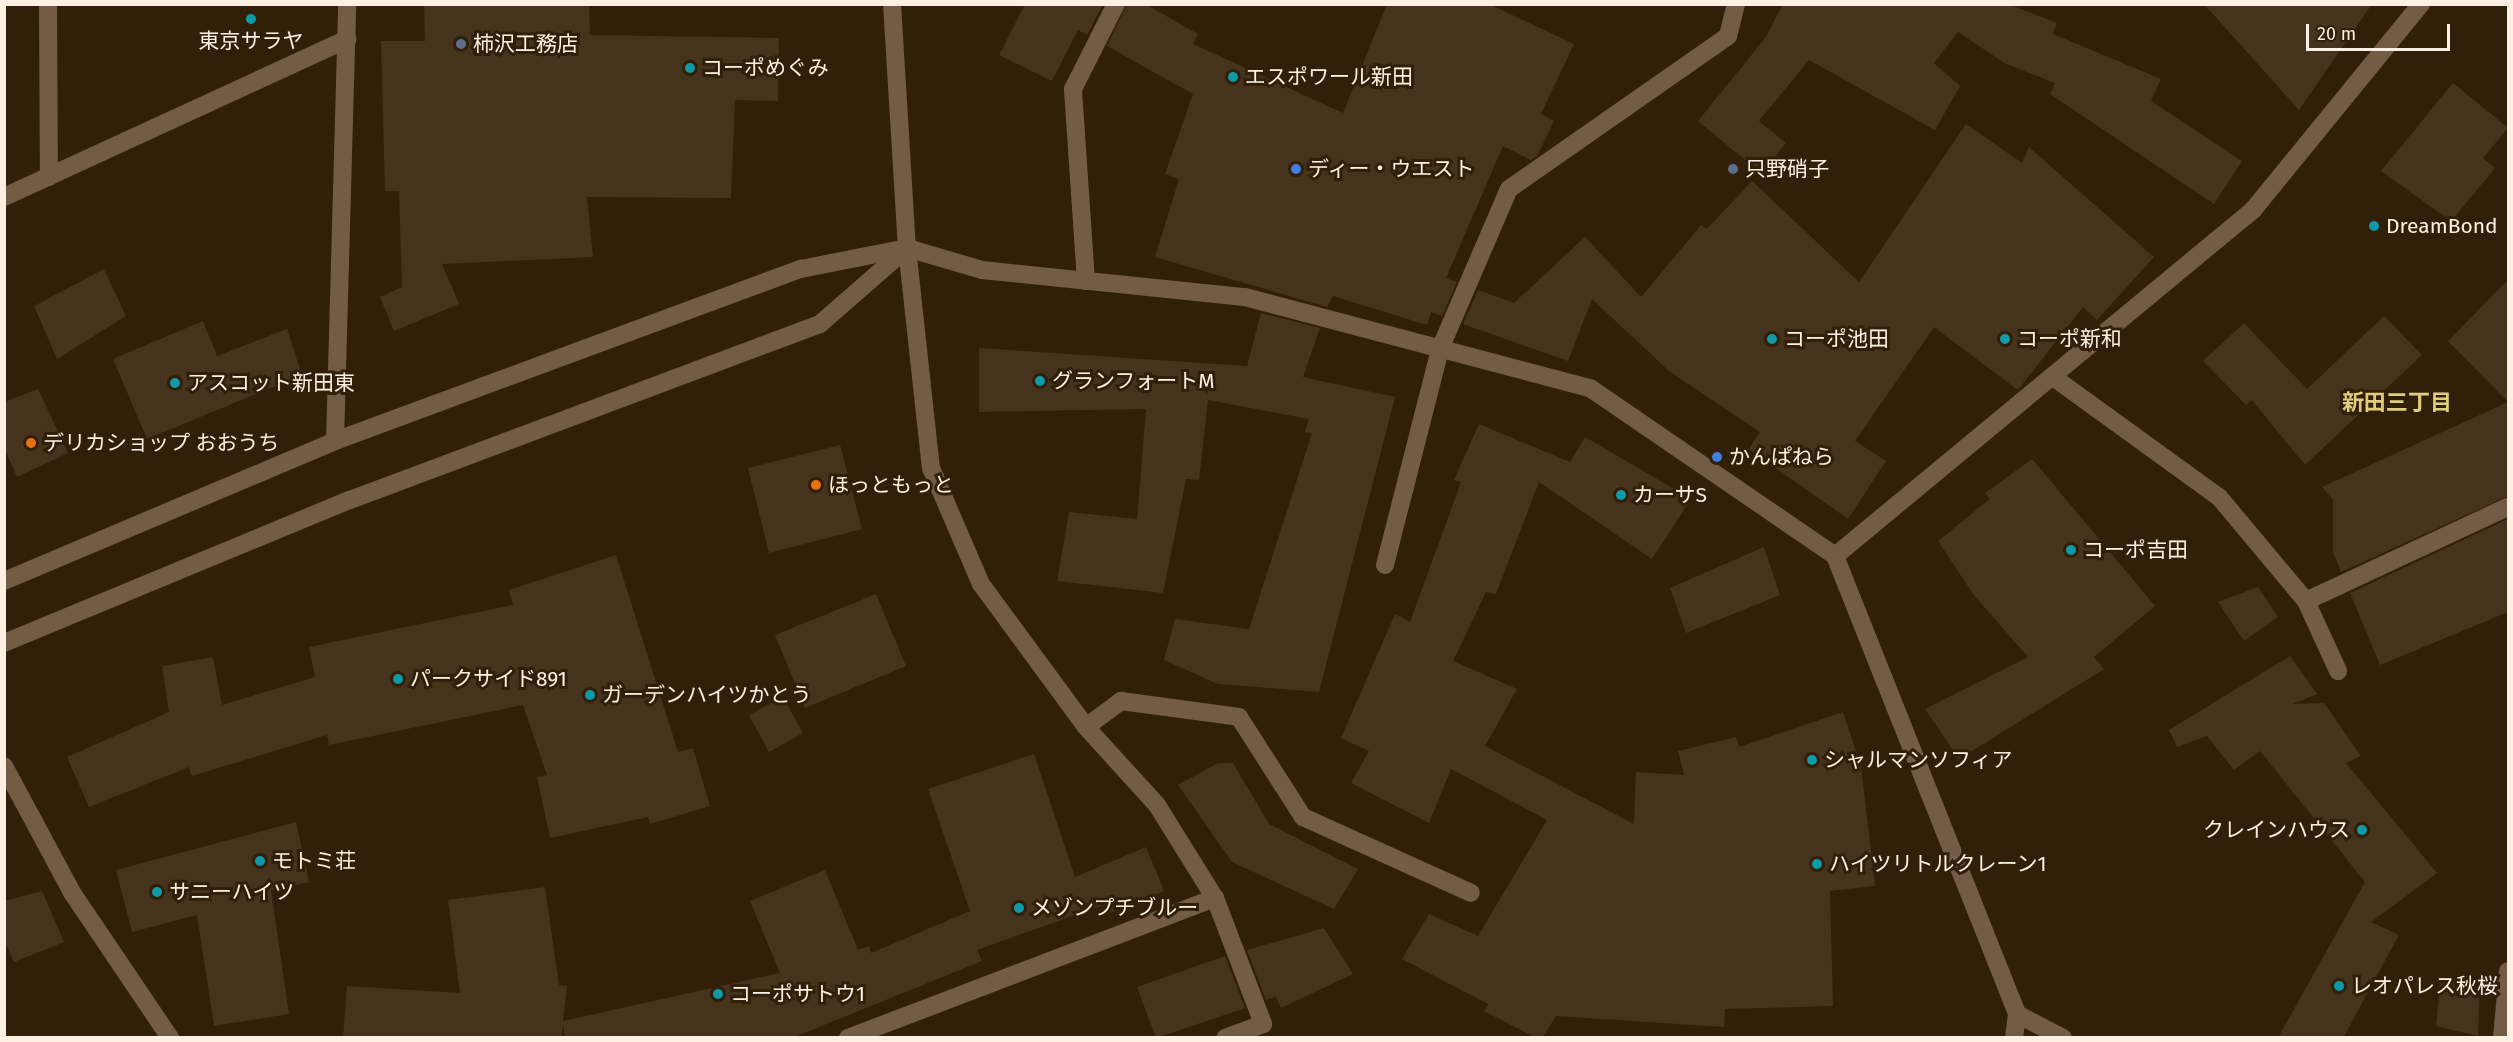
<!DOCTYPE html>
<html>
<head>
<meta charset="utf-8">
<style>
  body { margin:0 }
  #map { position:relative; width:2513px; height:1042px; overflow:hidden; background:#321f0a; font-family:"Fira Sans","Noto Sans JP",sans-serif }
  div>[style] { position:absolute }
  [style*='--x'] { left:calc(var(--x)*1px); top:calc(var(--y)*1px); width:calc(var(--w)*1px); rotate:calc(var(--a)*1deg) }
  .building>* { inset:0; background:#46331d }
  .minor>* { height:18px; margin:-9px; padding:0 9px; transform-origin:9px; border-radius:9px; background:#725c46 }
  .dots>* { width:16px; height:16px; translate:-50% -50%; box-sizing:border-box; border:3px solid #321f0a; border-radius:50% }
  span { translate:-50% -50%; white-space:nowrap; text-align:center; line-height:1.15; -webkit-text-stroke:6px #321f0a; paint-order:stroke }
  .poi-label { font-size:21px; color:#fdf0e3 }
  .left { translate:0 -50%; text-align:left }
  .right { translate:-100% -50%; text-align:right }
  .neighbourhood-label { font-size:22px; color:#decc7f; font-weight:700 }
  .frame { position:absolute; inset:0; border:6px solid #fdf0e3; pointer-events:none }
  .scale { position:absolute; left:2306px; top:24px; width:144px; height:27px; box-sizing:border-box; border:3px solid #fdf0e3; border-top:0; padding-left:8px; font-size:18px; line-height:21px; white-space:nowrap; color:#fdf0e3; -webkit-text-stroke:4px #321f0a; paint-order:stroke }
</style>
</head>
<body>
<div id="map">
  <div class="building">
    <i style="clip-path:polygon(424px 4px,589px 4px,590px 35px,779px 38px,778px 101px,735px 100px,731px 198px,587px 197px,593px 257px,442px 264px,459px 304px,394px 331px,380px 297px,402px 287px,399px 191px,385px 191px,381px 41px,425px 41px)"></i>
    <i style="clip-path:polygon(1025px 4px,1103px 4px,1087px 35px,1078px 30px,1052px 81px,999px 55px)"></i>
    <i style="clip-path:polygon(1127px 4px,1145px 4px,1198px 34px,1193px 44px,1343px 113px,1387px 4px,1489px 4px,1574px 44px,1541px 114px,1554px 121px,1537px 156px,1531px 160px,1503px 146px,1446px 278px,1457px 282px,1442px 316px,1431px 312px,1427px 325px,1333px 296px,1327px 307px,1155px 257px,1179px 179px,1165px 174px,1193px 94px,1107px 46px)"></i>
    <i style="clip-path:polygon(1783px 4px,2008px 4px,2057px 23px,2053px 34px,2161px 79px,2151px 101px,2242px 161px,2214px 204px,2050px 94px,2055px 83px,2006px 64px,1958px 32px,1934px 63px,1960px 86px,1935px 130px,1809px 60px,1759px 121px,1786px 143px,1761px 173px,1698px 121px,1766px 37px)"></i>
    <i style="clip-path:polygon(2204px 4px,2372px 4px,2299px 110px)"></i>
    <i style="clip-path:polygon(2453px 83px,2508px 128px,2483px 158px,2495px 168px,2451px 221px,2381px 171px)"></i>
    <i style="clip-path:polygon(1966px 124px,2022px 163px,2029px 147px,2154px 257px,2097px 320px,2083px 307px,2018px 390px,1934px 327px,1855px 441px,1886px 461px,1848px 519px,1749px 449px,1760px 432px,1669px 371px,1592px 299px,1568px 361px,1463px 324px,1478px 290px,1514px 303px,1585px 237px,1641px 297px,1701px 225px,1707px 229px,1752px 181px,1859px 282px)"></i>
    <i style="clip-path:polygon(104px 269px,126px 316px,57px 359px,34px 306px)"></i>
    <i style="clip-path:polygon(2508px 280px,2508px 402px,2448px 341px)"></i>
    <i style="clip-path:polygon(1261px 313px,1320px 328px,1303px 377px,1395px 397px,1319px 692px,1218px 684px,1164px 660px,1175px 619px,1249px 629px,1312px 433px,1305px 432px,1309px 419px,1208px 400px,1199px 480px,1186px 479px,1163px 593px,1057px 581px,1069px 512px,1137px 519px,1146px 409px,979px 412px,979px 348px,1247px 366px)"></i>
    <i style="clip-path:polygon(2384px 316px,2422px 355px,2305px 465px,2252px 400px,2246px 405px,2203px 361px,2244px 323px,2307px 389px)"></i>
    <i style="clip-path:polygon(203px 321px,217px 356px,287px 329px,302px 375px,147px 439px,113px 359px)"></i>
    <i style="clip-path:polygon(38px 389px,68px 453px,17px 477px,4px 447px,4px 402px)"></i>
    <i style="clip-path:polygon(2508px 402px,2508px 496px,2341px 572px,2333px 552px,2333px 500px,2322px 487px)"></i>
    <i style="clip-path:polygon(1479px 424px,1570px 462px,1585px 437px,1691px 499px,1652px 559px,1539px 482px,1496px 594px,1486px 592px,1453px 661px,1517px 689px,1485px 746px,1634px 824px,1636px 772px,1684px 775px,1678px 751px,1736px 737px,1739px 747px,1843px 712px,1861px 766px,1875px 886px,1830px 891px,1833px 1006px,1725px 1009px,1724px 1027px,1556px 1016px,1542px 1038px,1536px 1038px,1484px 1011px,1488px 1004px,1402px 959px,1429px 914px,1478px 936px,1547px 820px,1451px 769px,1429px 823px,1351px 783px,1369px 751px,1341px 738px,1395px 614px,1410px 622px,1461px 482px,1454px 480px)"></i>
    <i style="clip-path:polygon(840px 445px,862px 529px,769px 553px,748px 468px)"></i>
    <i style="clip-path:polygon(2032px 459px,2155px 606px,2094px 657px,2104px 669px,1959px 759px,1925px 709px,2028px 657px,1973px 594px,1938px 541px,1990px 499px,1985px 493px)"></i>
    <i style="clip-path:polygon(2508px 519px,2508px 612px,2380px 665px,2350px 593px)"></i>
    <i style="clip-path:polygon(1764px 547px,1780px 595px,1686px 633px,1670px 588px)"></i>
    <i style="clip-path:polygon(616px 555px,678px 752px,693px 748px,710px 806px,650px 824px,648px 817px,550px 838px,537px 777px,547px 775px,523px 705px,329px 745px,327px 735px,192px 776px,189px 767px,89px 807px,67px 757px,169px 712px,162px 666px,213px 657px,222px 705px,315px 677px,309px 647px,513px 605px,509px 590px)"></i>
    <i style="clip-path:polygon(2258px 587px,2278px 617px,2244px 641px,2218px 602px)"></i>
    <i style="clip-path:polygon(876px 594px,906px 666px,805px 708px,775px 635px)"></i>
    <i style="clip-path:polygon(2290px 656px,2317px 694px,2292px 704px,2324px 703px,2361px 756px,2346px 763px,2437px 873px,2371px 922px,2399px 935px,2343px 1038px,2278px 1038px,2365px 882px,2260px 751px,2234px 770px,2207px 736px,2177px 747px,2169px 730px)"></i>
    <i style="clip-path:polygon(783px 697px,803px 733px,769px 752px,749px 715px)"></i>
    <i style="clip-path:polygon(1034px 754px,1075px 877px,1146px 847px,1164px 891px,1107px 914px,1103px 905px,977px 950px,982px 961px,792px 1038px,565px 1038px,563px 1023px,562px 1038px,343px 1038px,347px 986px,460px 993px,448px 900px,545px 887px,559px 985px,567px 986px,563px 1021px,780px 973px,750px 901px,825px 870px,858px 950px,869px 946px,871px 953px,970px 911px,928px 789px)"></i>
    <i style="clip-path:polygon(1218px 763px,1233px 763px,1269px 824px,1358px 869px,1334px 909px,1232px 862px,1178px 785px)"></i>
    <i style="clip-path:polygon(296px 822px,309px 882px,271px 890px,289px 1014px,214px 1026px,197px 915px,132px 932px,116px 870px)"></i>
    <i style="clip-path:polygon(42px 891px,64px 942px,14px 962px,4px 940px,4px 901px)"></i>
    <i style="clip-path:polygon(1324px 928px,1353px 974px,1281px 1008px,1276px 996px,1266px 1000px,1247px 950px)"></i>
    <i style="clip-path:polygon(1225px 956px,1245px 1008px,1156px 1038px,1137px 987px)"></i>
    <i style="clip-path:polygon(2441px 979px,2480px 985px,2478px 1036px,2436px 1026px)"></i>
  </div>
  <div class="minor">
    <i style="--x:48;--y:4;--w:173;--a:89.7"></i>
    <i style="--x:892;--y:4;--w:244;--a:86.5"></i>
    <i style="--x:907;--y:248;--w:221;--a:83.8"></i>
    <i style="--x:931;--y:468;--w:126;--a:66.7"></i>
    <i style="--x:981;--y:584;--w:177;--a:53.7"></i>
    <i style="--x:1086;--y:727;--w:105;--a:47.7"></i>
    <i style="--x:1157;--y:805;--w:110;--a:58.1"></i>
    <i style="--x:1215;--y:898;--w:135;--a:69.1"></i>
    <i style="--x:1263;--y:1024;--w:40;--a:159.8"></i>
    <i style="--x:4;--y:197;--w:378;--a:-24.7"></i>
    <i style="--x:1086;--y:281;--w:192;--a:-93.9"></i>
    <i style="--x:1073;--y:89;--w:95;--a:-63.2"></i>
    <i style="--x:2053;--y:377;--w:205;--a:35.9"></i>
    <i style="--x:2219;--y:497;--w:136;--a:50.1"></i>
    <i style="--x:2306;--y:601;--w:223;--a:-25"></i>
    <i style="--x:335;--y:441;--w:437;--a:-88.4"></i>
    <i style="--x:1835;--y:556;--w:543;--a:-39.62"></i>
    <i style="--x:2253;--y:210;--w:266;--a:-50.8"></i>
    <i style="--x:1385;--y:565;--w:223;--a:-75.7"></i>
    <i style="--x:1440;--y:349;--w:174;--a:-66.7"></i>
    <i style="--x:1509;--y:189;--w:267;--a:-34.9"></i>
    <i style="--x:1728;--y:36;--w:33;--a:-76"></i>
    <i style="--x:4;--y:581;--w:359;--a:-22.9"></i>
    <i style="--x:335;--y:441;--w:497;--a:-20.3"></i>
    <i style="--x:801;--y:269;--w:108;--a:-11.2"></i>
    <i style="--x:907;--y:248;--w:78;--a:16.3"></i>
    <i style="--x:982;--y:270;--w:264;--a:5.9"></i>
    <i style="--x:1245;--y:297;--w:357;--a:14.8"></i>
    <i style="--x:1590;--y:388;--w:297;--a:34.4"></i>
    <i style="--x:1835;--y:556;--w:493;--a:68.3"></i>
    <i style="--x:2017;--y:1014;--w:24;--a:97"></i>
    <i style="--x:2306;--y:601;--w:77;--a:65.4"></i>
    <i style="--x:4;--y:643;--w:374;--a:-22.5"></i>
    <i style="--x:350;--y:500;--w:502;--a:-20.53"></i>
    <i style="--x:820;--y:324;--w:114;--a:-41.1"></i>
    <i style="--x:1086;--y:727;--w:44;--a:-36.6"></i>
    <i style="--x:1121;--y:701;--w:119;--a:7.7"></i>
    <i style="--x:1239;--y:717;--w:119;--a:57.4"></i>
    <i style="--x:1303;--y:817;--w:184;--a:24.3"></i>
    <i style="--x:4;--y:766;--w:145;--a:61.7"></i>
    <i style="--x:73;--y:894;--w:174;--a:56"></i>
    <i style="--x:2017;--y:1014;--w:52;--a:27.6"></i>
    <i style="--x:848;--y:1038;--w:393;--a:-20.9"></i>
    <i style="--x:2502;--y:1038;--w:67;--a:-84.9"></i>
  </div>
  <div class="dots">
    <i style="left:251px;top:19px;background:#0f9aa8"></i>
    <i style="left:461px;top:44px;background:#5c6f8a"></i>
    <i style="left:690px;top:68px;background:#0f9aa8"></i>
    <i style="left:1233px;top:77px;background:#0f9aa8"></i>
    <i style="left:1296px;top:169px;background:#3f7fe0"></i>
    <i style="left:1733px;top:169px;background:#5c6f8a"></i>
    <i style="left:2374px;top:226px;background:#0f9aa8"></i>
    <i style="left:1772px;top:339px;background:#0f9aa8"></i>
    <i style="left:2005px;top:339px;background:#0f9aa8"></i>
    <i style="left:1040px;top:381px;background:#0f9aa8"></i>
    <i style="left:175px;top:383px;background:#0f9aa8"></i>
    <i style="left:31px;top:443px;background:#e8710a"></i>
    <i style="left:1717px;top:457px;background:#3f7fe0"></i>
    <i style="left:816px;top:485px;background:#e8710a"></i>
    <i style="left:1621px;top:495px;background:#0f9aa8"></i>
    <i style="left:2071px;top:550px;background:#0f9aa8"></i>
    <i style="left:398px;top:679px;background:#0f9aa8"></i>
    <i style="left:590px;top:695px;background:#0f9aa8"></i>
    <i style="left:1812px;top:760px;background:#0f9aa8"></i>
    <i style="left:2362px;top:830px;background:#0f9aa8"></i>
    <i style="left:260px;top:861px;background:#0f9aa8"></i>
    <i style="left:1817px;top:864px;background:#0f9aa8"></i>
    <i style="left:157px;top:892px;background:#0f9aa8"></i>
    <i style="left:1019px;top:908px;background:#0f9aa8"></i>
    <i style="left:2339px;top:986px;background:#0f9aa8"></i>
    <i style="left:718px;top:994px;background:#0f9aa8"></i>
  </div>
  <div class="poi-label">
    <span style="left:251px;top:41px">東京サラヤ</span>
    <span class="left" style="left:473px;top:44px">柿沢工務店</span>
    <span class="left" style="left:702px;top:68px">コーポめぐみ</span>
    <span class="left" style="left:1245px;top:77px">エスポワール新田</span>
    <span class="left" style="left:1308px;top:169px">ディー・ウエスト</span>
    <span class="left" style="left:1745px;top:169px">只野硝子</span>
    <span class="left" style="left:2386px;top:226px">DreamBond</span>
    <span class="left" style="left:1784px;top:339px">コーポ池田</span>
    <span class="left" style="left:2017px;top:339px">コーポ新和</span>
    <span class="left" style="left:1052px;top:381px">グランフォートM</span>
    <span class="left" style="left:187px;top:383px">アスコット新田東</span>
    <span class="left" style="left:43px;top:443px">デリカショップ おおうち</span>
    <span class="left" style="left:1729px;top:457px">かんぱねら</span>
    <span class="left" style="left:828px;top:485px">ほっともっと</span>
    <span class="left" style="left:1633px;top:495px">カーサS</span>
    <span class="left" style="left:2083px;top:550px">コーポ吉田</span>
    <span class="left" style="left:410px;top:679px">パークサイド891</span>
    <span class="left" style="left:602px;top:695px">ガーデンハイツかとう</span>
    <span class="left" style="left:1824px;top:760px">シャルマンソフィア</span>
    <span class="right" style="left:2350px;top:830px">クレインハウス</span>
    <span class="left" style="left:272px;top:861px">モトミ荘</span>
    <span class="left" style="left:1829px;top:864px">ハイツリトルクレーン1</span>
    <span class="left" style="left:169px;top:892px">サニーハイツ</span>
    <span class="left" style="left:1031px;top:908px">メゾンプチブルー</span>
    <span class="left" style="left:2351px;top:986px">レオパレス秋桜</span>
    <span class="left" style="left:730px;top:994px">コーポサトウ1</span>
  </div>
  <div class="neighbourhood-label">
    <span style="left:2397px;top:403px">新田三丁目</span>
  </div>
  <div class="frame"></div>
  <div class="scale">20 m</div>
</div>
</body>
</html>
